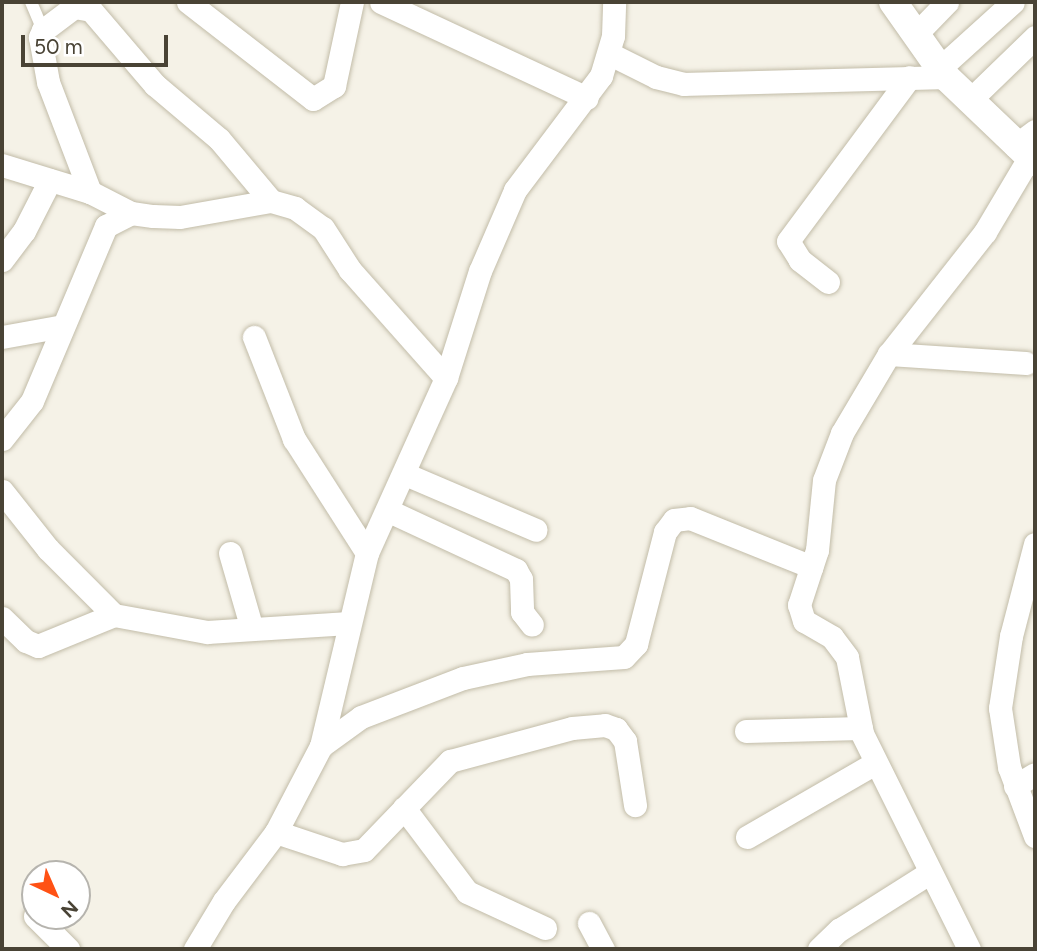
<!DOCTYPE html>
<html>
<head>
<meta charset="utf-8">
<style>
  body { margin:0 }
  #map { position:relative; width:1037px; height:951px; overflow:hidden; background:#f5f2e7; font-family:Figtree,sans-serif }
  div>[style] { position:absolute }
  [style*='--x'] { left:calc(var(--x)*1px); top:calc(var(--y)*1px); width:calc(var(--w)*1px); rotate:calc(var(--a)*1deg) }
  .roads { filter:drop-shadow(0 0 2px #c2bca8) drop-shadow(0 0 2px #c2bca8) }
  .service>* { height:12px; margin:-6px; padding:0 6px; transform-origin:6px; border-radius:6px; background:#fff }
  .minor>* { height:23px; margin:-11.5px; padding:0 11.5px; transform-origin:11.5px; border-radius:11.5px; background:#fff }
  .tertiary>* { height:28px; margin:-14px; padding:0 14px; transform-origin:14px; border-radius:14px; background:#fff }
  span { translate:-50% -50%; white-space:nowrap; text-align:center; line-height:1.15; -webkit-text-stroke:6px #fff; paint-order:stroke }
  .frame { position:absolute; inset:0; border:4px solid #494335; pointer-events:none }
  .north { position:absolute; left:21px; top:860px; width:70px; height:70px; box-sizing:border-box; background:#fff; border:2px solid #b6b4ae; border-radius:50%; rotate:136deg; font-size:19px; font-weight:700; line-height:28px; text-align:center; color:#494335 }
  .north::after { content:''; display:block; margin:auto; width:24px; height:32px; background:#ff5114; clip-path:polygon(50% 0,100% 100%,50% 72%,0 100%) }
  .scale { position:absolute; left:21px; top:35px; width:147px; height:32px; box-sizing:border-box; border:4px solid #494335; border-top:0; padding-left:9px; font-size:21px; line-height:24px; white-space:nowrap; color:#494335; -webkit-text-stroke:5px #fff; paint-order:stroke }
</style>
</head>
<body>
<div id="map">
  <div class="roads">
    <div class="service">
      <i style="--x:31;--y:2;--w:30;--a:67"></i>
    </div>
    <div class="minor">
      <i style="--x:188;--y:2;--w:158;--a:37.8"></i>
      <i style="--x:313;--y:99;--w:25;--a:-32"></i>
      <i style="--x:334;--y:86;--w:86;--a:-77.9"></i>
      <i style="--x:381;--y:2;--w:227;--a:25"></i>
      <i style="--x:915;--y:35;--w:46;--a:-45.9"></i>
      <i style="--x:610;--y:54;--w:51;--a:26.6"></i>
      <i style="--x:656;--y:77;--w:29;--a:14"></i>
      <i style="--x:684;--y:84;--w:262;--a:-1.5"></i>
      <i style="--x:940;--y:68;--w:98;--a:-42.1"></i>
      <i style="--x:969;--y:101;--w:92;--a:-44.1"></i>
      <i style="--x:1015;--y:146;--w:25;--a:-37"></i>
      <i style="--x:2;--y:165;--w:92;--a:17.1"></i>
      <i style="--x:271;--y:201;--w:81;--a:-130"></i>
      <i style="--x:219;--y:139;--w:84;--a:-139.8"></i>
      <i style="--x:155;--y:85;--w:99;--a:-130.5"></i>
      <i style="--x:91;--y:10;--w:17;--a:-170"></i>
      <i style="--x:74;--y:7;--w:39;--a:143"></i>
      <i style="--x:43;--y:30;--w:8;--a:113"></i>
      <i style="--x:40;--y:37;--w:46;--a:79.9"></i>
      <i style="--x:48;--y:82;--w:118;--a:69.1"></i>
      <i style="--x:90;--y:192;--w:46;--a:27.1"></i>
      <i style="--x:131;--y:213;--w:22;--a:8"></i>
      <i style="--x:153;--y:216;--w:27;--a:2"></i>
      <i style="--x:180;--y:217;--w:92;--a:-10"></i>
      <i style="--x:271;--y:201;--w:25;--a:16"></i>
      <i style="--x:295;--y:208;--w:34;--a:36"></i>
      <i style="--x:323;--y:228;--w:50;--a:57.3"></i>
      <i style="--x:350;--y:270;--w:144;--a:48.4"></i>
      <i style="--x:2;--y:260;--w:36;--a:-53"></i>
      <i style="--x:24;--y:231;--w:57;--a:-63"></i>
      <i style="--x:828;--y:282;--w:36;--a:-142"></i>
      <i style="--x:800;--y:260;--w:22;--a:-122"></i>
      <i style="--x:788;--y:241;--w:204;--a:-53.4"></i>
      <i style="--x:2;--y:337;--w:62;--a:-10.2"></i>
      <i style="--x:254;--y:337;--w:110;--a:68.6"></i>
      <i style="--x:294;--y:439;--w:135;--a:57.4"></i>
      <i style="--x:889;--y:354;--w:137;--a:3.8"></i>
      <i style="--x:2;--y:439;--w:48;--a:-51.7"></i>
      <i style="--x:32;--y:401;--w:190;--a:-67.1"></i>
      <i style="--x:106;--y:226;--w:28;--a:-27"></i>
      <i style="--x:405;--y:474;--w:142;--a:23.1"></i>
      <i style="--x:2;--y:491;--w:74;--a:51.6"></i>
      <i style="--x:48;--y:549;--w:93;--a:45"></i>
      <i style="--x:389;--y:511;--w:140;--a:24.9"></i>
      <i style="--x:516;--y:570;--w:10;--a:61"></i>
      <i style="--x:521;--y:579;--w:33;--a:88"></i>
      <i style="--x:522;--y:612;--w:16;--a:52"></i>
      <i style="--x:1035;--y:544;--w:95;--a:104.6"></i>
      <i style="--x:1011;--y:636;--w:73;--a:98.7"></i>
      <i style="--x:1000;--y:708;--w:60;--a:81.3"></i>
      <i style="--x:1009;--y:767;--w:74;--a:69.4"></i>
      <i style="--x:230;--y:553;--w:79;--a:73.9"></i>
      <i style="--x:2;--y:618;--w:33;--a:44"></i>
      <i style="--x:26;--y:641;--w:13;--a:23"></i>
      <i style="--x:38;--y:646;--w:82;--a:-22.2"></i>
      <i style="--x:114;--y:615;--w:95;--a:10.4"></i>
      <i style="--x:207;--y:632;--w:142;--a:-3.6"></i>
      <i style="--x:746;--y:731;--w:115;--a:-1.5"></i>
      <i style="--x:321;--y:746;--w:49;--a:-35.9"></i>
      <i style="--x:361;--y:717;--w:109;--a:-20.9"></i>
      <i style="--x:463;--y:678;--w:66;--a:-12.3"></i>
      <i style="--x:527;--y:664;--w:97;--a:-4.1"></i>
      <i style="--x:624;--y:657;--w:18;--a:-47"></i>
      <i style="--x:636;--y:644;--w:116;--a:-75.5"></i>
      <i style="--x:665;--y:532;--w:15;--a:-53"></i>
      <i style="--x:674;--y:520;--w:16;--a:-7"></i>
      <i style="--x:690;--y:518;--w:131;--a:21.9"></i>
      <i style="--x:1015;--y:786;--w:23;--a:-31"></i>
      <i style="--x:404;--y:808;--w:105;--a:53.1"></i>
      <i style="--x:467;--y:892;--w:86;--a:24.8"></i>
      <i style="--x:276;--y:832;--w:70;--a:18.4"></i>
      <i style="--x:342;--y:854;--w:22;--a:-10"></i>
      <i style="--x:364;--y:850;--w:124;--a:-46"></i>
      <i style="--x:450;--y:761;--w:126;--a:-15.1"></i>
      <i style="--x:572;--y:728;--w:33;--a:-5"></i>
      <i style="--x:605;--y:725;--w:12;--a:20"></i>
      <i style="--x:616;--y:729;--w:15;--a:53"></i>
      <i style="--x:625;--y:741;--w:65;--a:81.1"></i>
      <i style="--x:747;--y:837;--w:148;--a:-30"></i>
      <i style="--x:35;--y:916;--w:47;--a:45"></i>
      <i style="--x:589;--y:923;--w:30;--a:62"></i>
      <i style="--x:195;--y:949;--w:56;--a:-58.9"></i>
      <i style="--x:224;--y:901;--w:86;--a:-53"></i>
      <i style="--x:276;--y:832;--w:97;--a:-62.4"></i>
      <i style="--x:321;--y:746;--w:198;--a:-76.6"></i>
      <i style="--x:367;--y:553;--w:192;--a:-65.7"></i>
      <i style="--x:446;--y:378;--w:112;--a:-72.4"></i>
      <i style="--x:480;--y:271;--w:88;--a:-66.6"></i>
      <i style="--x:515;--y:190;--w:143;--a:-53"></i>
      <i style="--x:601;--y:76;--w:42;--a:-73.3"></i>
      <i style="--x:613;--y:36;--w:34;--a:-88"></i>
      <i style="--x:819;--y:949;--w:28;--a:-44"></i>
      <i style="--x:839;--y:930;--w:107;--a:-32.3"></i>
      <i style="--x:969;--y:949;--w:241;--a:-116.4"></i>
      <i style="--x:862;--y:733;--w:77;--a:-101.2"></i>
      <i style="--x:847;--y:657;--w:25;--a:-127"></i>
      <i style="--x:832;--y:637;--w:32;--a:-150"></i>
      <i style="--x:804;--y:621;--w:17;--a:-107"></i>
      <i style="--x:799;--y:605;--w:58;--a:-71.9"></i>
      <i style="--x:817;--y:550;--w:70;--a:-84.3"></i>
      <i style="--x:824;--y:480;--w:50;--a:-69"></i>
      <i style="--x:842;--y:433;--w:92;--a:-59.3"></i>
      <i style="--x:889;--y:354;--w:155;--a:-51.8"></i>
      <i style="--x:985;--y:232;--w:86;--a:-59.3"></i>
    </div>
    <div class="tertiary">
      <i style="--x:893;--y:2;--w:92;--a:54.8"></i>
      <i style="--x:946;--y:77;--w:123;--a:43.7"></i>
    </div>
  </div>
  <div class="frame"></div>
  <div class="north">N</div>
  <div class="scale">50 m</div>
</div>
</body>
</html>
